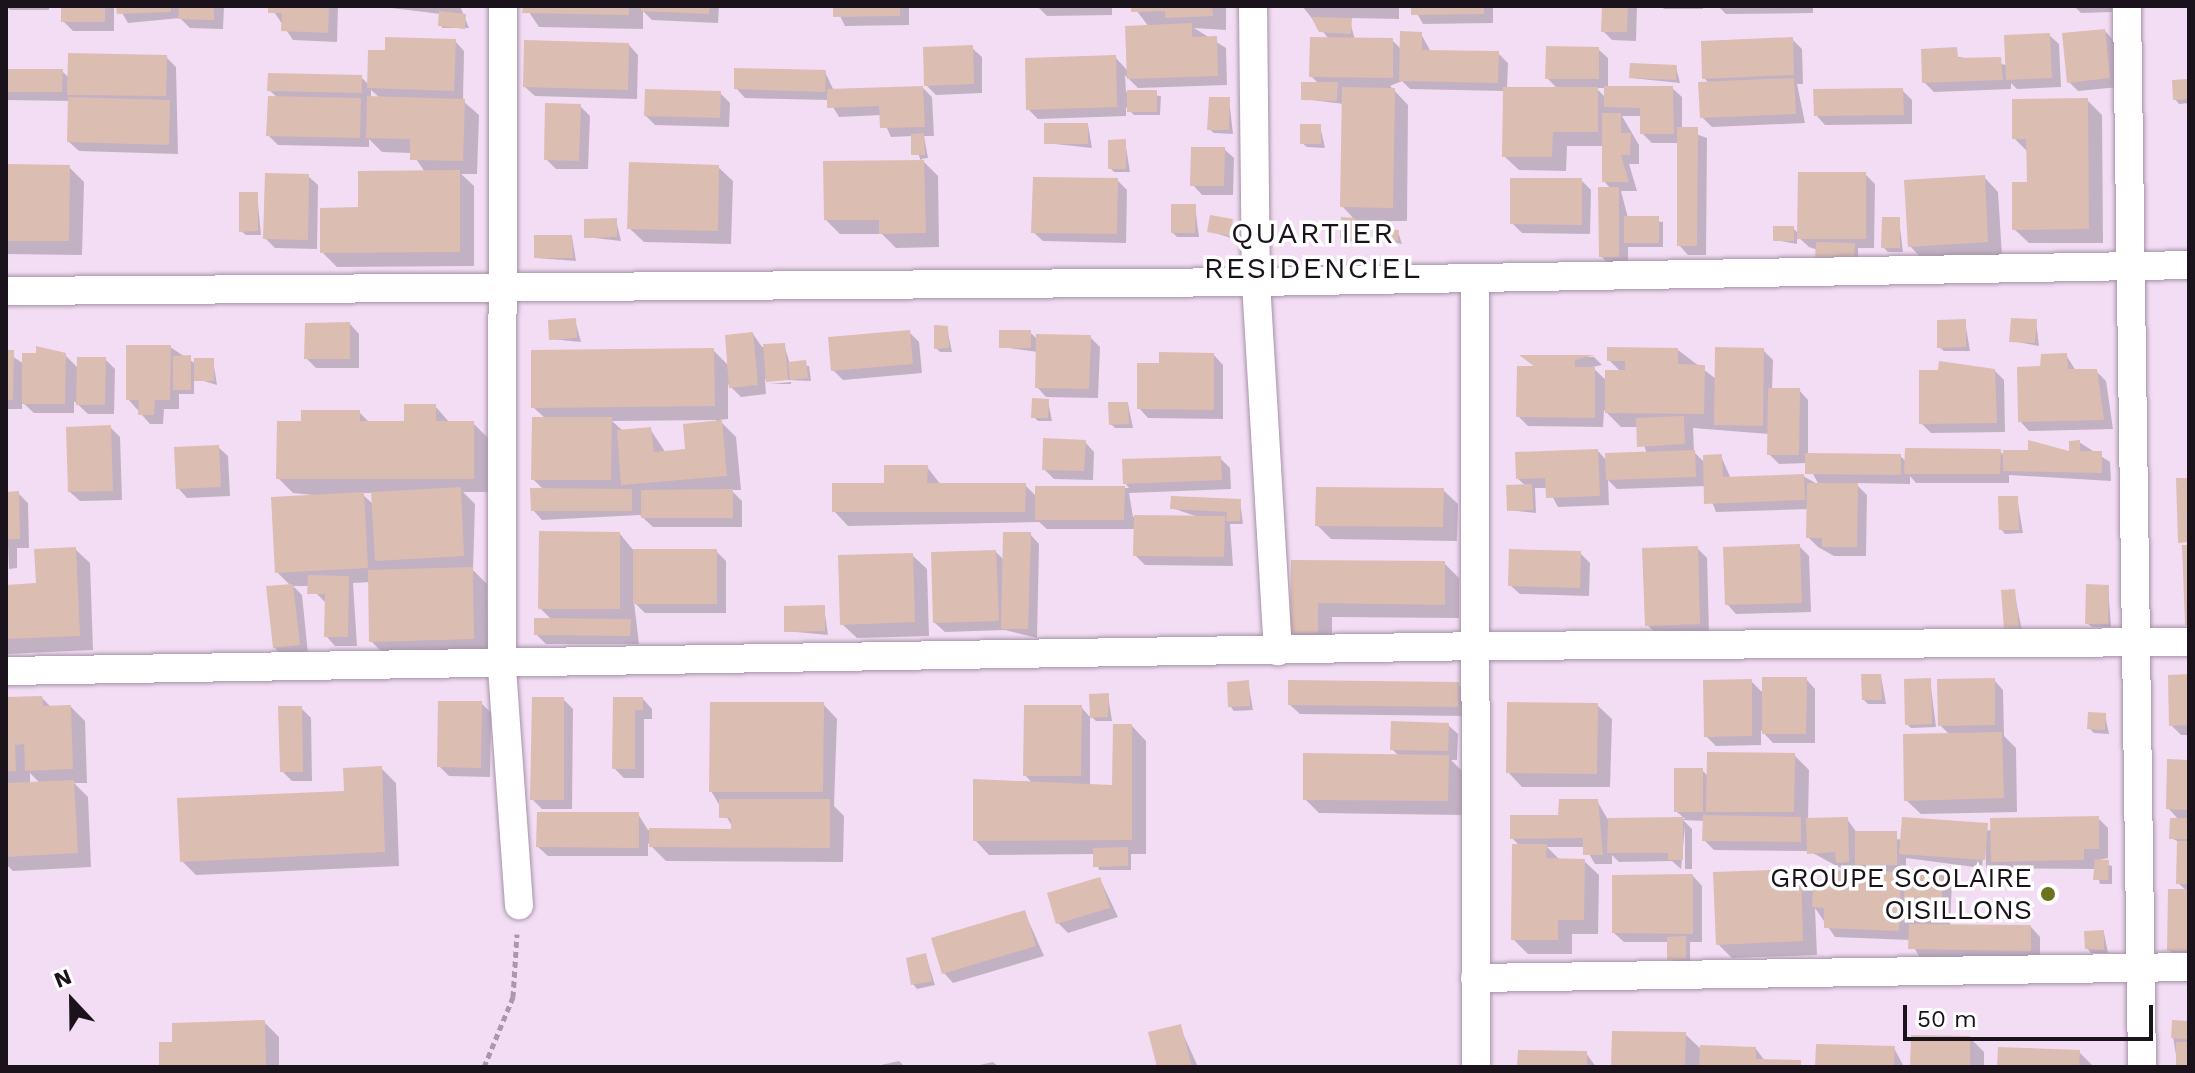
<!DOCTYPE html>
<html>
<head>
<meta charset="utf-8">
<style>
  body { margin:0 }
  #map { position:relative; width:2195px; height:1073px; overflow:hidden; background:#f3ddf4; font-family:"Work Sans",sans-serif }
  div>[style] { position:absolute }
  [style*='--x'] { left:calc(var(--x)*1px); top:calc(var(--y)*1px); width:calc(var(--w)*1px); rotate:calc(var(--a)*1deg) }
  .shadow>* { inset:0; background:#0003 }
  .building>* { inset:0; background:#dcbdb2 }
  .path>* { height:5px; margin-top:-2.5px; transform-origin:0; background:repeating-linear-gradient(90deg,#aa98aa 0 6px,transparent 0 10px) }
  .roads { filter:drop-shadow(0 0 2px #a692a8) drop-shadow(0 0 2px #a692a8) }
  .street>* { height:28px; margin:-14px; padding:0 14px; transform-origin:14px; border-radius:14px; background:#fff }
  .dots>* { width:22px; height:22px; translate:-50% -50%; box-sizing:border-box; border:4px solid #fff; border-radius:50% }
  span { translate:-50% -50%; white-space:nowrap; text-align:center; line-height:1.15; -webkit-text-stroke:7px #fff; paint-order:stroke }
  .poi-label { font-size:28px; color:#1b131b }
  .right { translate:-100% -50%; text-align:right }
  .neighbourhood-label { font-size:30px; color:#1b131b; letter-spacing:2px }
  .frame { position:absolute; inset:0; border:8px solid #1b131b; pointer-events:none }
  .north { position:absolute; left:32px; top:961px; width:80px; height:80px; -webkit-text-stroke:6px #fff; paint-order:stroke; rotate:338deg; font-size:22px; font-weight:700; line-height:32px; text-align:center; color:#1b131b }
  .north::after { content:''; display:block; margin:auto; width:28px; height:36px; background:#1b131b; clip-path:polygon(50% 0,100% 100%,50% 72%,0 100%) }
  .scale { position:absolute; left:1903px; top:1005px; width:250px; height:36px; box-sizing:border-box; border:4px solid #1b131b; border-top:0; padding-left:10px; font-size:24px; line-height:28px; white-space:nowrap; color:#1b131b; -webkit-text-stroke:6px #fff; paint-order:stroke }
</style>
</head>
<body>
<div id="map">
  <div class="shadow">
    <i style="clip-path:polygon(6px 6px,49px 6px,49px 10px,10px 10px)"></i>
    <i style="clip-path:polygon(63px 6px,114px 6px,114px 31px,73px 31px,63px 21px)"></i>
    <i style="clip-path:polygon(118px 6px,224px 6px,223px 29px,190px 28px,180px 18px,128px 23px)"></i>
    <i style="clip-path:polygon(270px 6px,338px 6px,337px 42px,293px 40px)"></i>
    <i style="clip-path:polygon(375px 6px,460px 6px,469px 28px,442px 28px,441px 14px)"></i>
    <i style="clip-path:polygon(525px 6px,719px 6px,718px 23px,652px 20px,643px 11px,643px 29px,539px 27px)"></i>
    <i style="clip-path:polygon(835px 6px,926px 6px,926px 8px,909px 8px,909px 25px,845px 26px)"></i>
    <i style="clip-path:polygon(1037px 6px,1112px 6px,1112px 15px,1047px 16px)"></i>
    <i style="clip-path:polygon(1133px 6px,1226px 6px,1226px 30px,1194px 28px,1226px 48px,1227px 85px,1138px 88px,1125px 75px,1126px 92px,1161px 96px,1160px 115px,1134px 115px,1126px 107px,1126px 116px,1038px 119px,1028px 109px,1115px 57px,1128px 71px,1149px 27px)"></i>
    <i style="clip-path:polygon(evenodd,1302px 6px,1399px 6px,1399px 19px,1349px 18px,1355px 40px,1392px 40px,1401px 49px,1421px 34px,1431px 52px,1498px 53px,1508px 63px,1507px 89px,1558px 89px,1547px 78px,1598px 49px,1608px 58px,1608px 88px,1672px 88px,1682px 97px,1682px 129px,1707px 138px,1706px 255px,1688px 255px,1679px 245px,1679px 143px,1652px 143px,1642px 133px,1642px 116px,1622px 116px,1639px 145px,1639px 164px,1629px 164px,1637px 191px,1621px 191px,1628px 218px,1663px 222px,1663px 247px,1628px 247px,1628px 266px,1610px 266px,1601px 256px,1611px 189px,1604px 181px,1604px 146px,1567px 146px,1566px 171px,1519px 170px,1504px 156px,1505px 91px,1410px 89px,1402px 81px,1390px 86px,1408px 105px,1407px 221px,1356px 221px,1358px 242px,1346px 241px,1343px 219px,1355px 220px,1342px 206px,1344px 104px,1303px 99px,1319px 84px,1311px 76px,1329px 39px,1302px 6px,1596px 88px,1606px 88px,1606px 98px,1596px 88px)"></i>
    <i style="clip-path:polygon(1413px 6px,1493px 6px,1493px 23px,1423px 24px)"></i>
    <i style="clip-path:polygon(1604px 6px,1637px 6px,1636px 41px,1612px 40px,1603px 31px)"></i>
    <i style="clip-path:polygon(1661px 6px,1703px 6px,1703px 9px,1664px 9px)"></i>
    <i style="clip-path:polygon(1718px 6px,1813px 6px,1813px 13px,1726px 14px)"></i>
    <i style="clip-path:polygon(2074px 6px,2112px 6px,2112px 12px,2081px 13px)"></i>
    <i style="clip-path:polygon(2105px 31px,2114px 41px,2119px 87px,2078px 91px,2069px 82px)"></i>
    <i style="clip-path:polygon(2049px 35px,2059px 44px,2061px 87px,2017px 89px,2011px 83px,2011px 89px,1934px 92px,1924px 82px,1923px 51px,2007px 65px)"></i>
    <i style="clip-path:polygon(1792px 39px,1802px 49px,1803px 84px,1797px 84px,1805px 123px,1712px 127px,1702px 117px,1710px 84px,1704px 78px)"></i>
    <i style="clip-path:polygon(evenodd,455px 41px,464px 51px,463px 101px,479px 115px,477px 174px,461px 174px,474px 186px,474px 266px,337px 267px,322px 252px,360px 209px,425px 172px,412px 153px,382px 152px,369px 139px,369px 147px,278px 145px,268px 135px,278px 98px,269px 90px,361px 77px,369px 85px,455px 41px,371px 90px,380px 98px,371px 98px,371px 90px)"></i>
    <i style="clip-path:polygon(629px 45px,638px 55px,637px 99px,535px 96px,525px 87px)"></i>
    <i style="clip-path:polygon(972px 48px,982px 57px,982px 93px,936px 95px,926px 85px)"></i>
    <i style="clip-path:polygon(166px 57px,176px 67px,178px 154px,79px 151px,69px 142px,70px 101px,6px 100px,6px 71px,62px 71px,69px 78px)"></i>
    <i style="clip-path:polygon(1676px 67px,1680px 83px,1631px 78px)"></i>
    <i style="clip-path:polygon(825px 72px,834px 91px,923px 88px,932px 97px,934px 136px,924px 136px,928px 158px,921px 159px,938px 176px,939px 247px,896px 248px,882px 234px,840px 234px,826px 220px,921px 162px,913px 136px,891px 137px,881px 115px,839px 117px,829px 100px,745px 98px,736px 88px)"></i>
    <i style="clip-path:polygon(2189px 81px,2189px 103px,2179px 104px,2175px 99px)"></i>
    <i style="clip-path:polygon(1902px 90px,1912px 100px,1912px 124px,1825px 125px,1816px 115px)"></i>
    <i style="clip-path:polygon(720px 93px,730px 103px,729px 127px,655px 125px,646px 116px)"></i>
    <i style="clip-path:polygon(1229px 99px,1233px 134px,1214px 133px,1209px 129px)"></i>
    <i style="clip-path:polygon(2087px 100px,2102px 115px,2103px 243px,2029px 243px,2014px 229px,2029px 184px,2028px 152px,2014px 138px)"></i>
    <i style="clip-path:polygon(580px 106px,590px 116px,588px 169px,556px 169px,546px 159px)"></i>
    <i style="clip-path:polygon(1088px 125px,1092px 148px,1046px 143px)"></i>
    <i style="clip-path:polygon(1320px 126px,1325px 148px,1307px 147px,1302px 143px)"></i>
    <i style="clip-path:polygon(1125px 141px,1130px 172px,1114px 172px,1110px 168px)"></i>
    <i style="clip-path:polygon(1224px 149px,1234px 158px,1233px 195px,1202px 195px,1193px 185px)"></i>
    <i style="clip-path:polygon(6px 166px,69px 167px,84px 182px,82px 255px,6px 254px)"></i>
    <i style="clip-path:polygon(718px 167px,733px 181px,731px 244px,644px 242px,629px 228px)"></i>
    <i style="clip-path:polygon(1865px 174px,1875px 184px,1874px 248px,1858px 248px,1858px 263px,1809px 247px,1797px 236px,1797px 244px,1775px 240px,1793px 228px,1799px 234px)"></i>
    <i style="clip-path:polygon(308px 176px,318px 185px,317px 249px,275px 248px,265px 238px)"></i>
    <i style="clip-path:polygon(1984px 177px,1998px 192px,2002px 256px,1924px 261px,1910px 246px)"></i>
    <i style="clip-path:polygon(1117px 180px,1127px 190px,1126px 243px,1043px 241px,1033px 232px)"></i>
    <i style="clip-path:polygon(1581px 180px,1591px 190px,1590px 234px,1522px 233px,1512px 223px)"></i>
    <i style="clip-path:polygon(257px 194px,261px 235px,246px 235px,241px 231px)"></i>
    <i style="clip-path:polygon(1195px 206px,1199px 237px,1177px 237px,1173px 233px)"></i>
    <i style="clip-path:polygon(1899px 219px,1903px 252px,1888px 252px,1883px 247px)"></i>
    <i style="clip-path:polygon(616px 220px,621px 241px,586px 237px)"></i>
    <i style="clip-path:polygon(1232px 221px,1234px 239px,1209px 231px)"></i>
    <i style="clip-path:polygon(1398px 232px,1402px 244px,1380px 239px)"></i>
    <i style="clip-path:polygon(572px 237px,576px 261px,536px 258px)"></i>
    <i style="clip-path:polygon(575px 320px,581px 342px,551px 339px)"></i>
    <i style="clip-path:polygon(1965px 321px,1970px 351px,1944px 351px,1939px 347px)"></i>
    <i style="clip-path:polygon(2036px 321px,2039px 346px,2011px 341px)"></i>
    <i style="clip-path:polygon(350px 324px,359px 334px,359px 368px,316px 368px,306px 358px)"></i>
    <i style="clip-path:polygon(947px 328px,952px 352px,940px 352px,936px 348px)"></i>
    <i style="clip-path:polygon(909px 332px,919px 342px,922px 373px,843px 380px,833px 370px)"></i>
    <i style="clip-path:polygon(1030px 332px,1038px 340px,1090px 337px,1100px 347px,1098px 398px,1046px 397px,1037px 387px,1038px 352px,1001px 347px)"></i>
    <i style="clip-path:polygon(evenodd,753px 334px,762px 347px,784px 345px,790px 364px,809px 366px,811px 381px,765px 379px,766px 394px,741px 397px,728px 384px,728px 419px,719px 420px,736px 437px,741px 490px,731px 490px,742px 501px,742px 527px,653px 527px,640px 515px,542px 520px,533px 510px,544px 490px,533px 479px,546px 419px,533px 407px,713px 350px,729px 366px,753px 334px,717px 420px,687px 450px,666px 453px,650px 429px,623px 431px,612px 421px,717px 420px)"></i>
    <i style="clip-path:polygon(170px 347px,196px 364px,213px 360px,217px 385px,194px 378px,194px 394px,179px 394px,179px 409px,164px 409px,163px 424px,150px 424px,128px 399px)"></i>
    <i style="clip-path:polygon(evenodd,1678px 350px,1716px 379px,1763px 350px,1773px 360px,1772px 390px,1799px 390px,1808px 400px,1808px 455px,1900px 456px,1907px 462px,2000px 451px,2005px 457px,2030px 452px,2030px 442px,2071px 453px,2079px 442px,2110px 462px,2111px 481px,2009px 475px,2009px 483px,1916px 483px,1910px 476px,1910px 484px,1855px 483px,1867px 495px,1866px 556px,1834px 556px,1818px 547px,1808px 537px,1809px 509px,1716px 512px,1706px 486px,1617px 489px,1608px 480px,1609px 505px,1558px 507px,1548px 488px,1535px 488px,1536px 513px,1509px 510px,1526px 486px,1518px 479px,1598px 451px,1607px 461px,1647px 454px,1638px 427px,1621px 427px,1604px 410px,1603px 427px,1528px 426px,1518px 416px,1536px 368px,1524px 357px,1594px 357px,1602px 365px,1592px 367px,1607px 381px,1621px 372px,1609px 360px,1678px 350px,1693px 428px,1769px 434px,1769px 454px,1779px 464px,1807px 463px,1819px 485px,1803px 476px,1731px 479px,1721px 456px,1705px 463px,1694px 452px,1693px 428px)"></i>
    <i style="clip-path:polygon(6px 352px,24px 364px,65px 355px,78px 368px,105px 359px,115px 369px,114px 414px,88px 414px,74px 401px,74px 413px,34px 413px,22px 402px,22px 409px,6px 409px)"></i>
    <i style="clip-path:polygon(1214px 355px,1223px 365px,1223px 419px,1148px 418px,1139px 408px,1161px 365px)"></i>
    <i style="clip-path:polygon(2066px 355px,2076px 371px,2096px 371px,2106px 381px,2113px 429px,2029px 431px,2020px 421px,2042px 368px)"></i>
    <i style="clip-path:polygon(1994px 370px,2004px 380px,2005px 432px,1931px 433px,1921px 423px)"></i>
    <i style="clip-path:polygon(791px 382px,791px 384px,770px 384px)"></i>
    <i style="clip-path:polygon(1048px 401px,1052px 421px,1038px 421px,1034px 417px)"></i>
    <i style="clip-path:polygon(1128px 404px,1133px 428px,1115px 428px,1111px 424px)"></i>
    <i style="clip-path:polygon(evenodd,435px 406px,450px 423px,473px 423px,488px 438px,488px 492px,463px 492px,475px 504px,473px 570px,487px 584px,488px 653px,386px 656px,371px 641px,370px 582px,353px 583px,357px 646px,335px 646px,326px 636px,326px 603px,309px 586px,293px 586px,302px 595px,308px 654px,284px 657px,274px 647px,291px 586px,277px 572px,324px 496px,293px 493px,278px 478px,303px 423px,359px 412px,370px 423px,406px 423px,435px 406px,361px 493px,373px 493px,374px 505px,361px 493px)"></i>
    <i style="clip-path:polygon(110px 427px,120px 437px,122px 500px,80px 501px,70px 492px)"></i>
    <i style="clip-path:polygon(1085px 442px,1094px 452px,1093px 480px,1054px 479px,1044px 469px)"></i>
    <i style="clip-path:polygon(218px 447px,228px 456px,230px 496px,187px 498px,178px 488px)"></i>
    <i style="clip-path:polygon(1220px 458px,1230px 468px,1231px 489px,1129px 493px,1133px 517px,1198px 517px,1172px 508px,1240px 500px,1243px 524px,1230px 524px,1233px 566px,1145px 565px,1135px 555px,1136px 529px,1047px 529px,1039px 522px,848px 526px,834px 511px,927px 467px,941px 485px,1025px 485px,1037px 497px,1037px 488px,1129px 488px,1125px 483px)"></i>
    <i style="clip-path:polygon(1443px 490px,1458px 504px,1457px 541px,1331px 539px,1317px 525px)"></i>
    <i style="clip-path:polygon(18px 493px,28px 503px,29px 548px,17px 548px,17px 568px,9px 569px,6px 494px)"></i>
    <i style="clip-path:polygon(2017px 498px,2023px 533px,2005px 534px,2001px 529px)"></i>
    <i style="clip-path:polygon(620px 534px,634px 551px,716px 551px,726px 561px,726px 613px,645px 613px,634px 602px,639px 644px,546px 644px,536px 634px,552px 620px,540px 608px)"></i>
    <i style="clip-path:polygon(1030px 534px,1039px 544px,1037px 638px,1005px 630px,945px 632px,935px 623px,996px 552px,1005px 561px)"></i>
    <i style="clip-path:polygon(1799px 546px,1809px 556px,1811px 612px,1736px 614px,1727px 604px)"></i>
    <i style="clip-path:polygon(1697px 548px,1707px 558px,1709px 633px,1657px 634px,1647px 625px)"></i>
    <i style="clip-path:polygon(75px 549px,90px 563px,93px 650px,6px 654px,6px 587px,38px 585px)"></i>
    <i style="clip-path:polygon(1580px 553px,1590px 563px,1589px 596px,1520px 594px,1510px 585px)"></i>
    <i style="clip-path:polygon(912px 555px,927px 569px,929px 636px,857px 638px,842px 624px)"></i>
    <i style="clip-path:polygon(1293px 562px,1444px 563px,1459px 578px,1459px 618px,1332px 617px,1332px 647px,1307px 647px,1292px 632px)"></i>
    <i style="clip-path:polygon(2108px 587px,2111px 627px,2092px 627px,2087px 623px)"></i>
    <i style="clip-path:polygon(2014px 591px,2022px 631px,2010px 632px,2006px 628px)"></i>
    <i style="clip-path:polygon(824px 607px,828px 635px,786px 631px)"></i>
    <i style="clip-path:polygon(1881px 676px,1886px 704px,1868px 704px,1864px 700px)"></i>
    <i style="clip-path:polygon(2189px 676px,2189px 735px,2181px 735px,2171px 725px)"></i>
    <i style="clip-path:polygon(1806px 679px,1815px 689px,1815px 743px,1773px 743px,1761px 730px,1761px 745px,1716px 746px,1706px 736px,1751px 681px,1764px 694px)"></i>
    <i style="clip-path:polygon(1930px 680px,1936px 727px,1911px 728px,1907px 724px)"></i>
    <i style="clip-path:polygon(1994px 680px,2003px 690px,2004px 736px,2016px 748px,2017px 812px,1921px 814px,1906px 800px,1950px 735px,1940px 725px)"></i>
    <i style="clip-path:polygon(1248px 682px,1253px 710px,1234px 711px,1230px 706px)"></i>
    <i style="clip-path:polygon(1458px 684px,1468px 694px,1467px 716px,1300px 714px,1290px 705px)"></i>
    <i style="clip-path:polygon(1108px 695px,1112px 721px,1096px 721px,1092px 717px)"></i>
    <i style="clip-path:polygon(evenodd,42px 698px,51px 707px,71px 707px,85px 721px,87px 783px,74px 783px,88px 797px,91px 867px,13px 871px,6px 864px,6px 699px,42px 698px,30px 773px,41px 784px,30px 784px,30px 773px)"></i>
    <i style="clip-path:polygon(563px 699px,573px 709px,572px 809px,542px 809px,532px 799px)"></i>
    <i style="clip-path:polygon(615px 699px,643px 699px,652px 709px,652px 719px,644px 719px,644px 778px,624px 778px,614px 768px)"></i>
    <i style="clip-path:polygon(481px 703px,491px 713px,490px 777px,449px 776px,439px 766px)"></i>
    <i style="clip-path:polygon(823px 704px,837px 719px,834px 806px,844px 816px,843px 862px,666px 861px,648px 843px,648px 856px,548px 856px,538px 847px,638px 814px,648px 830px,735px 831px,711px 791px)"></i>
    <i style="clip-path:polygon(1597px 705px,1612px 719px,1610px 787px,1522px 787px,1508px 772px)"></i>
    <i style="clip-path:polygon(1081px 707px,1090px 717px,1090px 786px,1114px 787px,1132px 726px,1146px 741px,1146px 854px,1131px 854px,1131px 870px,1099px 870px,1095px 854px,989px 855px,975px 840px,1033px 784px,1025px 775px)"></i>
    <i style="clip-path:polygon(301px 708px,311px 718px,312px 781px,292px 781px,282px 771px)"></i>
    <i style="clip-path:polygon(2105px 715px,2109px 734px,2094px 733px,2089px 728px)"></i>
    <i style="clip-path:polygon(1448px 725px,1458px 734px,1457px 760px,1451px 760px,1462px 771px,1462px 815px,1319px 813px,1305px 799px,1399px 756px,1392px 749px)"></i>
    <i style="clip-path:polygon(1794px 755px,1809px 770px,1808px 820px,1847px 819px,1857px 833px,1903px 840px,2098px 818px,2108px 828px,2108px 858px,2094px 861px,2112px 866px,2112px 884px,2100px 884px,2096px 869px,1986px 868px,1985px 831px,1982px 868px,1906px 858px,1906px 871px,1942px 872px,1952px 881px,1950px 926px,2031px 927px,2040px 937px,2040px 959px,1920px 958px,1910px 940px,1835px 937px,1815px 908px,1817px 955px,1732px 958px,1718px 944px,1800px 871px,1815px 890px,1828px 890px,1848px 872px,1809px 851px,1714px 850px,1704px 840px,1705px 821px,1683px 820px,1692px 829px,1692px 869px,1685px 869px,1685px 826px,1681px 869px,1672px 861px,1619px 862px,1612px 855px,1612px 864px,1595px 864px,1585px 847px,1547px 847px,1560px 860px,1584px 861px,1599px 875px,1598px 934px,1572px 934px,1572px 954px,1528px 954px,1513px 939px,1520px 846px,1512px 838px,1597px 801px,1610px 823px,1685px 819px,1676px 811px,1702px 770px,1708px 776px)"></i>
    <i style="clip-path:polygon(2189px 762px,2189px 960px,2179px 960px,2169px 950px,2187px 891px,2178px 883px,2179px 842px,2171px 838px,2179px 820px,2168px 808px)"></i>
    <i style="clip-path:polygon(381px 768px,396px 783px,399px 866px,196px 875px,182px 861px,346px 793px)"></i>
    <i style="clip-path:polygon(1693px 876px,1702px 886px,1702px 942px,1690px 942px,1690px 963px,1674px 964px,1669px 942px,1624px 942px,1614px 933px)"></i>
    <i style="clip-path:polygon(1100px 879px,1118px 917px,1068px 933px,1058px 923px)"></i>
    <i style="clip-path:polygon(1025px 913px,1044px 956px,953px 983px,944px 973px)"></i>
    <i style="clip-path:polygon(2104px 933px,2108px 953px,2091px 953px,2087px 948px)"></i>
    <i style="clip-path:polygon(926px 956px,935px 985px,917px 989px,913px 984px)"></i>
    <i style="clip-path:polygon(264px 1022px,279px 1037px,279px 1067px,161px 1067px)"></i>
    <i style="clip-path:polygon(2189px 1023px,2189px 1067px,2178px 1067px,2173px 1037px)"></i>
    <i style="clip-path:polygon(1180px 1027px,1198px 1067px,1159px 1067px)"></i>
    <i style="clip-path:polygon(1685px 1034px,1702px 1050px,1756px 1049px,1765px 1061px,1805px 1067px,1613px 1067px)"></i>
    <i style="clip-path:polygon(1970px 1038px,1984px 1052px,1984px 1067px,1912px 1067px)"></i>
    <i style="clip-path:polygon(1894px 1048px,1904px 1067px,1817px 1067px)"></i>
    <i style="clip-path:polygon(2079px 1052px,2094px 1067px,1999px 1067px)"></i>
    <i style="clip-path:polygon(1586px 1053px,1596px 1067px,1519px 1067px)"></i>
    <i style="clip-path:polygon(899px 1061px,905px 1067px,872px 1067px)"></i>
    <i style="clip-path:polygon(993px 1062px,999px 1067px,971px 1067px)"></i>
  </div>
  <div class="building">
    <i style="clip-path:polygon(61px 6px,105px 6px,105px 22px,61px 22px)"></i>
    <i style="clip-path:polygon(116px 6px,171px 6px,171px 12px,117px 14px)"></i>
    <i style="clip-path:polygon(179px 6px,214px 6px,214px 20px,178px 19px)"></i>
    <i style="clip-path:polygon(268px 6px,329px 6px,328px 33px,281px 31px,282px 13px,268px 13px)"></i>
    <i style="clip-path:polygon(523px 6px,629px 6px,629px 15px,522px 13px)"></i>
    <i style="clip-path:polygon(641px 6px,710px 6px,709px 14px,641px 11px)"></i>
    <i style="clip-path:polygon(833px 6px,900px 6px,900px 16px,833px 17px)"></i>
    <i style="clip-path:polygon(1131px 6px,1212px 6px,1213px 16px,1165px 18px,1165px 11px,1131px 12px)"></i>
    <i style="clip-path:polygon(1411px 6px,1484px 6px,1484px 14px,1411px 15px)"></i>
    <i style="clip-path:polygon(1602px 6px,1628px 6px,1627px 32px,1601px 32px)"></i>
    <i style="clip-path:polygon(439px 11px,466px 14px,465px 29px,438px 26px)"></i>
    <i style="clip-path:polygon(1311px 17px,1352px 18px,1351px 34px,1319px 32px)"></i>
    <i style="clip-path:polygon(1192px 23px,1192px 37px,1217px 36px,1218px 76px,1127px 79px,1125px 26px)"></i>
    <i style="clip-path:polygon(2105px 29px,2110px 78px,2067px 83px,2062px 33px)"></i>
    <i style="clip-path:polygon(1400px 31px,1422px 32px,1422px 50px,1499px 51px,1498px 83px,1399px 81px)"></i>
    <i style="clip-path:polygon(2050px 33px,2052px 78px,2006px 80px,2004px 35px)"></i>
    <i style="clip-path:polygon(385px 37px,456px 39px,454px 91px,367px 88px,368px 50px,385px 50px)"></i>
    <i style="clip-path:polygon(1310px 37px,1393px 38px,1393px 78px,1309px 77px)"></i>
    <i style="clip-path:polygon(1793px 37px,1794px 75px,1702px 79px,1701px 41px)"></i>
    <i style="clip-path:polygon(524px 40px,629px 43px,628px 90px,523px 87px)"></i>
    <i style="clip-path:polygon(973px 45px,974px 84px,924px 86px,923px 47px)"></i>
    <i style="clip-path:polygon(1546px 46px,1599px 47px,1599px 79px,1545px 79px)"></i>
    <i style="clip-path:polygon(1957px 47px,1958px 58px,2001px 57px,2003px 80px,1922px 83px,1921px 49px)"></i>
    <i style="clip-path:polygon(68px 53px,167px 55px,166px 96px,67px 95px)"></i>
    <i style="clip-path:polygon(1116px 55px,1117px 107px,1026px 110px,1025px 58px)"></i>
    <i style="clip-path:polygon(1630px 63px,1677px 65px,1676px 80px,1629px 78px)"></i>
    <i style="clip-path:polygon(734px 68px,826px 70px,825px 92px,734px 89px)"></i>
    <i style="clip-path:polygon(6px 69px,63px 69px,62px 92px,6px 92px)"></i>
    <i style="clip-path:polygon(268px 73px,362px 75px,362px 93px,267px 91px)"></i>
    <i style="clip-path:polygon(1794px 78px,1796px 114px,1700px 118px,1698px 82px)"></i>
    <i style="clip-path:polygon(2189px 79px,2189px 99px,2173px 100px,2172px 80px)"></i>
    <i style="clip-path:polygon(1301px 82px,1338px 82px,1337px 101px,1301px 100px)"></i>
    <i style="clip-path:polygon(923px 86px,925px 127px,880px 128px,879px 106px,827px 108px,827px 89px)"></i>
    <i style="clip-path:polygon(1604px 86px,1673px 86px,1674px 134px,1640px 134px,1640px 108px,1604px 107px)"></i>
    <i style="clip-path:polygon(1342px 87px,1395px 88px,1393px 208px,1340px 207px)"></i>
    <i style="clip-path:polygon(1503px 87px,1598px 87px,1598px 132px,1553px 132px,1552px 157px,1502px 157px)"></i>
    <i style="clip-path:polygon(1903px 88px,1904px 115px,1814px 116px,1813px 89px)"></i>
    <i style="clip-path:polygon(645px 89px,721px 91px,720px 118px,644px 116px)"></i>
    <i style="clip-path:polygon(1127px 90px,1157px 90px,1157px 112px,1127px 112px)"></i>
    <i style="clip-path:polygon(268px 96px,361px 98px,360px 138px,266px 136px)"></i>
    <i style="clip-path:polygon(367px 96px,465px 99px,463px 161px,410px 160px,410px 139px,366px 138px)"></i>
    <i style="clip-path:polygon(68px 97px,170px 100px,169px 145px,67px 142px)"></i>
    <i style="clip-path:polygon(1209px 97px,1230px 97px,1229px 130px,1207px 130px)"></i>
    <i style="clip-path:polygon(2088px 98px,2089px 229px,2012px 230px,2012px 182px,2027px 182px,2026px 139px,2012px 139px,2012px 99px)"></i>
    <i style="clip-path:polygon(545px 103px,581px 104px,579px 161px,544px 160px)"></i>
    <i style="clip-path:polygon(1602px 113px,1621px 113px,1621px 133px,1631px 133px,1630px 155px,1621px 155px,1629px 182px,1602px 182px)"></i>
    <i style="clip-path:polygon(1044px 123px,1088px 123px,1088px 144px,1044px 144px)"></i>
    <i style="clip-path:polygon(1300px 124px,1321px 124px,1321px 144px,1300px 144px)"></i>
    <i style="clip-path:polygon(1677px 127px,1698px 127px,1697px 246px,1677px 246px)"></i>
    <i style="clip-path:polygon(924px 133px,925px 155px,911px 155px,911px 134px)"></i>
    <i style="clip-path:polygon(1126px 139px,1126px 169px,1108px 169px,1108px 140px)"></i>
    <i style="clip-path:polygon(1191px 147px,1225px 147px,1224px 186px,1190px 186px)"></i>
    <i style="clip-path:polygon(924px 160px,926px 233px,879px 234px,879px 220px,824px 220px,823px 161px)"></i>
    <i style="clip-path:polygon(629px 162px,719px 165px,718px 231px,627px 229px)"></i>
    <i style="clip-path:polygon(6px 164px,70px 165px,69px 241px,6px 241px)"></i>
    <i style="clip-path:polygon(460px 170px,460px 252px,320px 253px,320px 208px,358px 207px,358px 171px)"></i>
    <i style="clip-path:polygon(1798px 172px,1866px 172px,1866px 239px,1797px 239px)"></i>
    <i style="clip-path:polygon(265px 173px,309px 174px,308px 240px,263px 239px)"></i>
    <i style="clip-path:polygon(1985px 175px,1988px 242px,1908px 247px,1904px 180px)"></i>
    <i style="clip-path:polygon(1033px 177px,1118px 178px,1117px 234px,1031px 233px)"></i>
    <i style="clip-path:polygon(1510px 178px,1582px 178px,1582px 225px,1510px 224px)"></i>
    <i style="clip-path:polygon(1598px 187px,1619px 187px,1619px 257px,1599px 257px)"></i>
    <i style="clip-path:polygon(239px 192px,258px 192px,258px 231px,239px 232px)"></i>
    <i style="clip-path:polygon(1171px 204px,1196px 204px,1195px 233px,1171px 233px)"></i>
    <i style="clip-path:polygon(1210px 215px,1233px 219px,1230px 236px,1207px 232px)"></i>
    <i style="clip-path:polygon(1624px 216px,1659px 216px,1659px 243px,1624px 243px)"></i>
    <i style="clip-path:polygon(1341px 217px,1355px 218px,1354px 238px,1340px 238px)"></i>
    <i style="clip-path:polygon(1882px 217px,1900px 217px,1900px 248px,1881px 248px)"></i>
    <i style="clip-path:polygon(617px 218px,617px 237px,584px 238px,584px 219px)"></i>
    <i style="clip-path:polygon(1773px 226px,1794px 226px,1794px 241px,1773px 241px)"></i>
    <i style="clip-path:polygon(1378px 229px,1399px 230px,1398px 241px,1378px 240px)"></i>
    <i style="clip-path:polygon(534px 235px,572px 235px,573px 258px,534px 258px)"></i>
    <i style="clip-path:polygon(1816px 242px,1855px 243px,1854px 259px,1815px 259px)"></i>
    <i style="clip-path:polygon(576px 318px,577px 338px,549px 340px,548px 320px)"></i>
    <i style="clip-path:polygon(2011px 318px,2037px 319px,2035px 343px,2009px 342px)"></i>
    <i style="clip-path:polygon(1966px 319px,1966px 347px,1937px 348px,1937px 320px)"></i>
    <i style="clip-path:polygon(350px 322px,350px 359px,304px 359px,305px 323px)"></i>
    <i style="clip-path:polygon(934px 325px,948px 326px,949px 348px,934px 349px)"></i>
    <i style="clip-path:polygon(910px 330px,913px 364px,831px 371px,828px 337px)"></i>
    <i style="clip-path:polygon(999px 330px,1031px 330px,1031px 348px,999px 348px)"></i>
    <i style="clip-path:polygon(753px 332px,758px 385px,729px 388px,725px 335px)"></i>
    <i style="clip-path:polygon(1036px 334px,1091px 335px,1089px 389px,1035px 388px)"></i>
    <i style="clip-path:polygon(785px 343px,788px 380px,766px 382px,763px 344px)"></i>
    <i style="clip-path:polygon(126px 345px,171px 345px,170px 400px,155px 400px,154px 415px,138px 415px,139px 400px,126px 400px)"></i>
    <i style="clip-path:polygon(36px 346px,66px 353px,65px 404px,22px 404px,22px 353px,36px 353px)"></i>
    <i style="clip-path:polygon(1607px 347px,1678px 348px,1678px 364px,1705px 365px,1704px 414px,1605px 413px,1605px 370px,1625px 370px,1625px 361px,1607px 361px)"></i>
    <i style="clip-path:polygon(1715px 347px,1764px 348px,1763px 426px,1714px 425px)"></i>
    <i style="clip-path:polygon(714px 348px,715px 406px,531px 408px,531px 350px)"></i>
    <i style="clip-path:polygon(6px 350px,14px 350px,13px 400px,6px 400px)"></i>
    <i style="clip-path:polygon(1159px 352px,1214px 353px,1214px 410px,1137px 409px,1137px 363px,1159px 363px)"></i>
    <i style="clip-path:polygon(2067px 353px,2068px 369px,2097px 369px,2104px 420px,2018px 422px,2017px 367px,2040px 366px,2041px 354px)"></i>
    <i style="clip-path:polygon(191px 355px,191px 390px,173px 390px,173px 356px)"></i>
    <i style="clip-path:polygon(1519px 355px,1595px 355px,1575px 360px,1575px 367px,1595px 367px,1595px 418px,1516px 417px,1517px 366px,1534px 366px)"></i>
    <i style="clip-path:polygon(77px 357px,106px 357px,105px 405px,76px 405px)"></i>
    <i style="clip-path:polygon(194px 358px,214px 358px,214px 381px,194px 381px)"></i>
    <i style="clip-path:polygon(806px 360px,808px 378px,790px 380px,788px 362px)"></i>
    <i style="clip-path:polygon(1939px 361px,1995px 369px,1997px 423px,1919px 424px,1919px 370px,1938px 370px)"></i>
    <i style="clip-path:polygon(1768px 388px,1800px 388px,1799px 455px,1767px 455px)"></i>
    <i style="clip-path:polygon(1032px 398px,1049px 399px,1048px 418px,1031px 418px)"></i>
    <i style="clip-path:polygon(1108px 402px,1128px 402px,1129px 424px,1109px 425px)"></i>
    <i style="clip-path:polygon(404px 404px,436px 404px,436px 421px,474px 421px,474px 479px,276px 479px,277px 421px,301px 421px,301px 410px,360px 410px,360px 421px,404px 421px)"></i>
    <i style="clip-path:polygon(1684px 416px,1685px 444px,1637px 447px,1636px 418px)"></i>
    <i style="clip-path:polygon(532px 417px,612px 417px,611px 480px,531px 480px)"></i>
    <i style="clip-path:polygon(722px 420px,727px 476px,621px 485px,617px 430px,651px 427px,654px 452px,685px 449px,683px 424px)"></i>
    <i style="clip-path:polygon(111px 425px,113px 491px,68px 492px,66px 427px)"></i>
    <i style="clip-path:polygon(1043px 438px,1086px 440px,1084px 471px,1042px 470px)"></i>
    <i style="clip-path:polygon(2028px 440px,2069px 451px,2069px 441px,2080px 440px,2080px 451px,2102px 451px,2102px 473px,2003px 471px,2003px 450px,2028px 450px)"></i>
    <i style="clip-path:polygon(219px 445px,221px 487px,176px 489px,174px 447px)"></i>
    <i style="clip-path:polygon(1905px 448px,2001px 449px,2000px 474px,1904px 474px)"></i>
    <i style="clip-path:polygon(1598px 449px,1600px 496px,1546px 498px,1545px 478px,1516px 479px,1515px 452px)"></i>
    <i style="clip-path:polygon(1695px 450px,1696px 477px,1606px 480px,1605px 453px)"></i>
    <i style="clip-path:polygon(1805px 453px,1901px 454px,1901px 475px,1805px 474px)"></i>
    <i style="clip-path:polygon(1722px 454px,1723px 477px,1804px 474px,1805px 500px,1704px 504px,1703px 455px)"></i>
    <i style="clip-path:polygon(1221px 456px,1222px 480px,1123px 484px,1122px 459px)"></i>
    <i style="clip-path:polygon(884px 465px,928px 465px,927px 483px,1026px 483px,1025px 512px,832px 512px,832px 483px,884px 483px)"></i>
    <i style="clip-path:polygon(2176px 478px,2189px 478px,2189px 542px,2178px 543px)"></i>
    <i style="clip-path:polygon(1807px 483px,1858px 483px,1857px 547px,1822px 547px,1822px 538px,1806px 538px)"></i>
    <i style="clip-path:polygon(1532px 484px,1533px 510px,1507px 511px,1506px 485px)"></i>
    <i style="clip-path:polygon(1035px 486px,1125px 486px,1124px 520px,1035px 520px)"></i>
    <i style="clip-path:polygon(461px 487px,464px 556px,375px 561px,371px 492px)"></i>
    <i style="clip-path:polygon(1316px 487px,1444px 488px,1443px 527px,1315px 526px)"></i>
    <i style="clip-path:polygon(530px 488px,632px 489px,632px 511px,531px 511px)"></i>
    <i style="clip-path:polygon(733px 489px,733px 518px,641px 518px,641px 490px)"></i>
    <i style="clip-path:polygon(19px 491px,20px 539px,6px 539px,6px 492px)"></i>
    <i style="clip-path:polygon(364px 492px,368px 568px,275px 573px,271px 497px)"></i>
    <i style="clip-path:polygon(1171px 496px,1241px 499px,1240px 521px,1226px 521px,1227px 512px,1170px 509px)"></i>
    <i style="clip-path:polygon(1998px 496px,2018px 496px,2019px 530px,1999px 530px)"></i>
    <i style="clip-path:polygon(1134px 515px,1225px 516px,1224px 557px,1133px 556px)"></i>
    <i style="clip-path:polygon(539px 531px,620px 532px,620px 609px,538px 609px)"></i>
    <i style="clip-path:polygon(1003px 532px,1031px 532px,1028px 629px,1001px 629px)"></i>
    <i style="clip-path:polygon(1800px 544px,1802px 603px,1725px 605px,1723px 547px)"></i>
    <i style="clip-path:polygon(2182px 545px,2189px 545px,2189px 625px,2185px 625px)"></i>
    <i style="clip-path:polygon(1698px 546px,1700px 624px,1645px 626px,1642px 548px)"></i>
    <i style="clip-path:polygon(76px 547px,80px 636px,6px 639px,6px 585px,36px 583px,34px 549px)"></i>
    <i style="clip-path:polygon(633px 549px,717px 549px,717px 604px,633px 604px)"></i>
    <i style="clip-path:polygon(1509px 549px,1581px 551px,1580px 588px,1508px 586px)"></i>
    <i style="clip-path:polygon(996px 550px,999px 621px,933px 623px,931px 552px)"></i>
    <i style="clip-path:polygon(913px 553px,915px 622px,840px 625px,838px 555px)"></i>
    <i style="clip-path:polygon(1291px 560px,1445px 561px,1445px 605px,1318px 603px,1318px 633px,1290px 633px)"></i>
    <i style="clip-path:polygon(473px 567px,474px 639px,369px 642px,368px 570px)"></i>
    <i style="clip-path:polygon(308px 575px,349px 576px,348px 637px,324px 637px,325px 594px,307px 594px)"></i>
    <i style="clip-path:polygon(293px 584px,300px 645px,273px 648px,266px 586px)"></i>
    <i style="clip-path:polygon(2086px 584px,2109px 585px,2108px 624px,2085px 624px)"></i>
    <i style="clip-path:polygon(2015px 589px,2019px 628px,2004px 629px,2001px 590px)"></i>
    <i style="clip-path:polygon(825px 605px,825px 631px,784px 632px,784px 606px)"></i>
    <i style="clip-path:polygon(534px 618px,631px 619px,630px 636px,534px 635px)"></i>
    <i style="clip-path:polygon(1861px 674px,1881px 674px,1882px 700px,1862px 700px)"></i>
    <i style="clip-path:polygon(2189px 674px,2189px 725px,2169px 726px,2168px 675px)"></i>
    <i style="clip-path:polygon(1762px 677px,1807px 677px,1806px 734px,1762px 734px)"></i>
    <i style="clip-path:polygon(1931px 678px,1932px 724px,1905px 725px,1904px 679px)"></i>
    <i style="clip-path:polygon(1995px 678px,1995px 725px,1938px 726px,1937px 679px)"></i>
    <i style="clip-path:polygon(1752px 679px,1752px 736px,1704px 737px,1703px 680px)"></i>
    <i style="clip-path:polygon(1249px 680px,1250px 706px,1228px 707px,1227px 682px)"></i>
    <i style="clip-path:polygon(1288px 680px,1459px 682px,1458px 707px,1288px 705px)"></i>
    <i style="clip-path:polygon(1109px 693px,1108px 717px,1090px 718px,1089px 694px)"></i>
    <i style="clip-path:polygon(42px 696px,43px 706px,71px 705px,73px 769px,25px 771px,24px 744px,15px 745px,16px 771px,6px 771px,6px 697px)"></i>
    <i style="clip-path:polygon(532px 697px,564px 697px,564px 800px,530px 800px)"></i>
    <i style="clip-path:polygon(613px 697px,643px 697px,643px 710px,635px 710px,635px 769px,612px 769px)"></i>
    <i style="clip-path:polygon(438px 701px,482px 701px,481px 768px,437px 767px)"></i>
    <i style="clip-path:polygon(710px 702px,824px 702px,823px 792px,709px 792px)"></i>
    <i style="clip-path:polygon(1507px 702px,1598px 703px,1597px 774px,1506px 773px)"></i>
    <i style="clip-path:polygon(1024px 705px,1082px 705px,1081px 776px,1023px 776px)"></i>
    <i style="clip-path:polygon(278px 706px,302px 706px,303px 772px,280px 772px)"></i>
    <i style="clip-path:polygon(2088px 712px,2106px 713px,2105px 730px,2087px 729px)"></i>
    <i style="clip-path:polygon(1391px 721px,1449px 723px,1448px 751px,1390px 750px)"></i>
    <i style="clip-path:polygon(1113px 724px,1132px 724px,1132px 840px,973px 841px,973px 779px,1112px 785px)"></i>
    <i style="clip-path:polygon(2002px 732px,2004px 798px,1904px 801px,1903px 734px)"></i>
    <i style="clip-path:polygon(1707px 752px,1795px 753px,1794px 812px,1706px 812px)"></i>
    <i style="clip-path:polygon(1303px 753px,1449px 755px,1448px 801px,1303px 800px)"></i>
    <i style="clip-path:polygon(2167px 759px,2189px 760px,2189px 810px,2166px 809px)"></i>
    <i style="clip-path:polygon(382px 766px,385px 852px,180px 862px,177px 798px,344px 791px,343px 768px)"></i>
    <i style="clip-path:polygon(1674px 768px,1703px 768px,1703px 812px,1674px 812px)"></i>
    <i style="clip-path:polygon(74px 780px,78px 853px,6px 857px,6px 783px)"></i>
    <i style="clip-path:polygon(719px 799px,830px 799px,830px 848px,649px 847px,649px 828px,731px 829px,731px 818px,719px 818px)"></i>
    <i style="clip-path:polygon(1559px 799px,1598px 799px,1603px 855px,1583px 855px,1583px 838px,1510px 839px,1510px 815px,1558px 815px)"></i>
    <i style="clip-path:polygon(537px 812px,639px 812px,639px 848px,536px 847px)"></i>
    <i style="clip-path:polygon(1703px 815px,1801px 817px,1801px 842px,1702px 841px)"></i>
    <i style="clip-path:polygon(2099px 816px,2099px 849px,2084px 849px,2084px 860px,1991px 862px,1990px 818px)"></i>
    <i style="clip-path:polygon(1683px 817px,1683px 860px,1668px 860px,1668px 853px,1607px 853px,1608px 818px)"></i>
    <i style="clip-path:polygon(1848px 817px,1849px 862px,1836px 863px,1835px 852px,1807px 854px,1806px 818px)"></i>
    <i style="clip-path:polygon(1902px 817px,1988px 823px,1985px 860px,1899px 854px)"></i>
    <i style="clip-path:polygon(2170px 818px,2189px 818px,2189px 839px,2169px 839px)"></i>
    <i style="clip-path:polygon(1855px 831px,1897px 831px,1897px 865px,1855px 865px)"></i>
    <i style="clip-path:polygon(2177px 841px,2189px 841px,2189px 884px,2176px 884px)"></i>
    <i style="clip-path:polygon(1512px 844px,1547px 844px,1546px 858px,1585px 859px,1584px 920px,1558px 920px,1558px 940px,1511px 940px)"></i>
    <i style="clip-path:polygon(1128px 847px,1128px 866px,1093px 867px,1093px 848px)"></i>
    <i style="clip-path:polygon(2095px 859px,2109px 860px,2108px 880px,2093px 880px)"></i>
    <i style="clip-path:polygon(1801px 869px,1803px 941px,1716px 945px,1713px 872px)"></i>
    <i style="clip-path:polygon(1905px 869px,1943px 870px,1941px 921px,1903px 921px)"></i>
    <i style="clip-path:polygon(1827px 870px,1901px 872px,1899px 931px,1824px 928px,1824px 908px,1812px 907px,1813px 887px,1826px 888px)"></i>
    <i style="clip-path:polygon(1693px 874px,1693px 934px,1612px 933px,1612px 875px)"></i>
    <i style="clip-path:polygon(1100px 877px,1110px 908px,1056px 924px,1047px 893px)"></i>
    <i style="clip-path:polygon(2168px 889px,2189px 889px,2189px 951px,2167px 951px)"></i>
    <i style="clip-path:polygon(1025px 910px,1036px 946px,942px 974px,931px 938px)"></i>
    <i style="clip-path:polygon(1909px 924px,2031px 925px,2031px 951px,1908px 949px)"></i>
    <i style="clip-path:polygon(2104px 930px,2104px 950px,2085px 949px,2084px 931px)"></i>
    <i style="clip-path:polygon(1686px 936px,1686px 959px,1667px 960px,1667px 937px)"></i>
    <i style="clip-path:polygon(926px 953px,932px 981px,911px 985px,906px 958px)"></i>
    <i style="clip-path:polygon(265px 1020px,266px 1067px,159px 1067px,159px 1042px,172px 1042px,172px 1023px)"></i>
    <i style="clip-path:polygon(2172px 1020px,2189px 1021px,2189px 1039px,2171px 1038px)"></i>
    <i style="clip-path:polygon(1181px 1024px,1192px 1067px,1157px 1067px,1148px 1032px)"></i>
    <i style="clip-path:polygon(1612px 1031px,1686px 1032px,1685px 1067px,1611px 1067px)"></i>
    <i style="clip-path:polygon(1911px 1035px,1970px 1036px,1970px 1067px,1910px 1067px)"></i>
    <i style="clip-path:polygon(2176px 1042px,2189px 1042px,2189px 1067px,2176px 1067px)"></i>
    <i style="clip-path:polygon(1816px 1044px,1895px 1046px,1894px 1067px,1815px 1067px)"></i>
    <i style="clip-path:polygon(1700px 1045px,1756px 1047px,1756px 1059px,1801px 1060px,1801px 1067px,1699px 1067px)"></i>
    <i style="clip-path:polygon(1998px 1047px,2080px 1050px,2079px 1067px,1997px 1067px)"></i>
    <i style="clip-path:polygon(1518px 1050px,1587px 1051px,1587px 1067px,1517px 1067px)"></i>
  </div>
  <div class="path">
    <i style="--x:484;--y:1067;--w:76;--a:-67.5"></i>
    <i style="--x:513;--y:997;--w:63;--a:-86.4"></i>
  </div>
  <div class="roads">
    <div class="street">
      <i style="--x:503;--y:6;--w:662;--a:90.09"></i>
      <i style="--x:502;--y:668;--w:238;--a:85.9"></i>
      <i style="--x:1253;--y:6;--w:276;--a:89.4"></i>
      <i style="--x:1256;--y:282;--w:370;--a:86.6"></i>
      <i style="--x:2127;--y:6;--w:1061;--a:89.19"></i>
      <i style="--x:1475;--y:279;--w:788;--a:89.93"></i>
      <i style="--x:6;--y:291;--w:1250;--a:-0.41"></i>
      <i style="--x:1256;--y:282;--w:933;--a:-1.04"></i>
      <i style="--x:6;--y:671;--w:1471;--a:-0.97"></i>
      <i style="--x:1477;--y:646;--w:712;--a:-0.32"></i>
      <i style="--x:1475;--y:978;--w:714;--a:-0.88"></i>
    </div>
  </div>
  <div class="dots">
    <i style="left:2048px;top:894px;background:#6b731c"></i>
  </div>
  <div class="poi-label">
    <span class="right" style="left:2032px;top:894px">GROUPE SCOLAIRE<br>OISILLONS</span>
  </div>
  <div class="neighbourhood-label">
    <span style="left:1313px;top:250px">QUARTIER<br>RESIDENCIEL</span>
  </div>
  <div class="frame"></div>
  <div class="north">N</div>
  <div class="scale">50 m</div>
</div>
</body>
</html>
